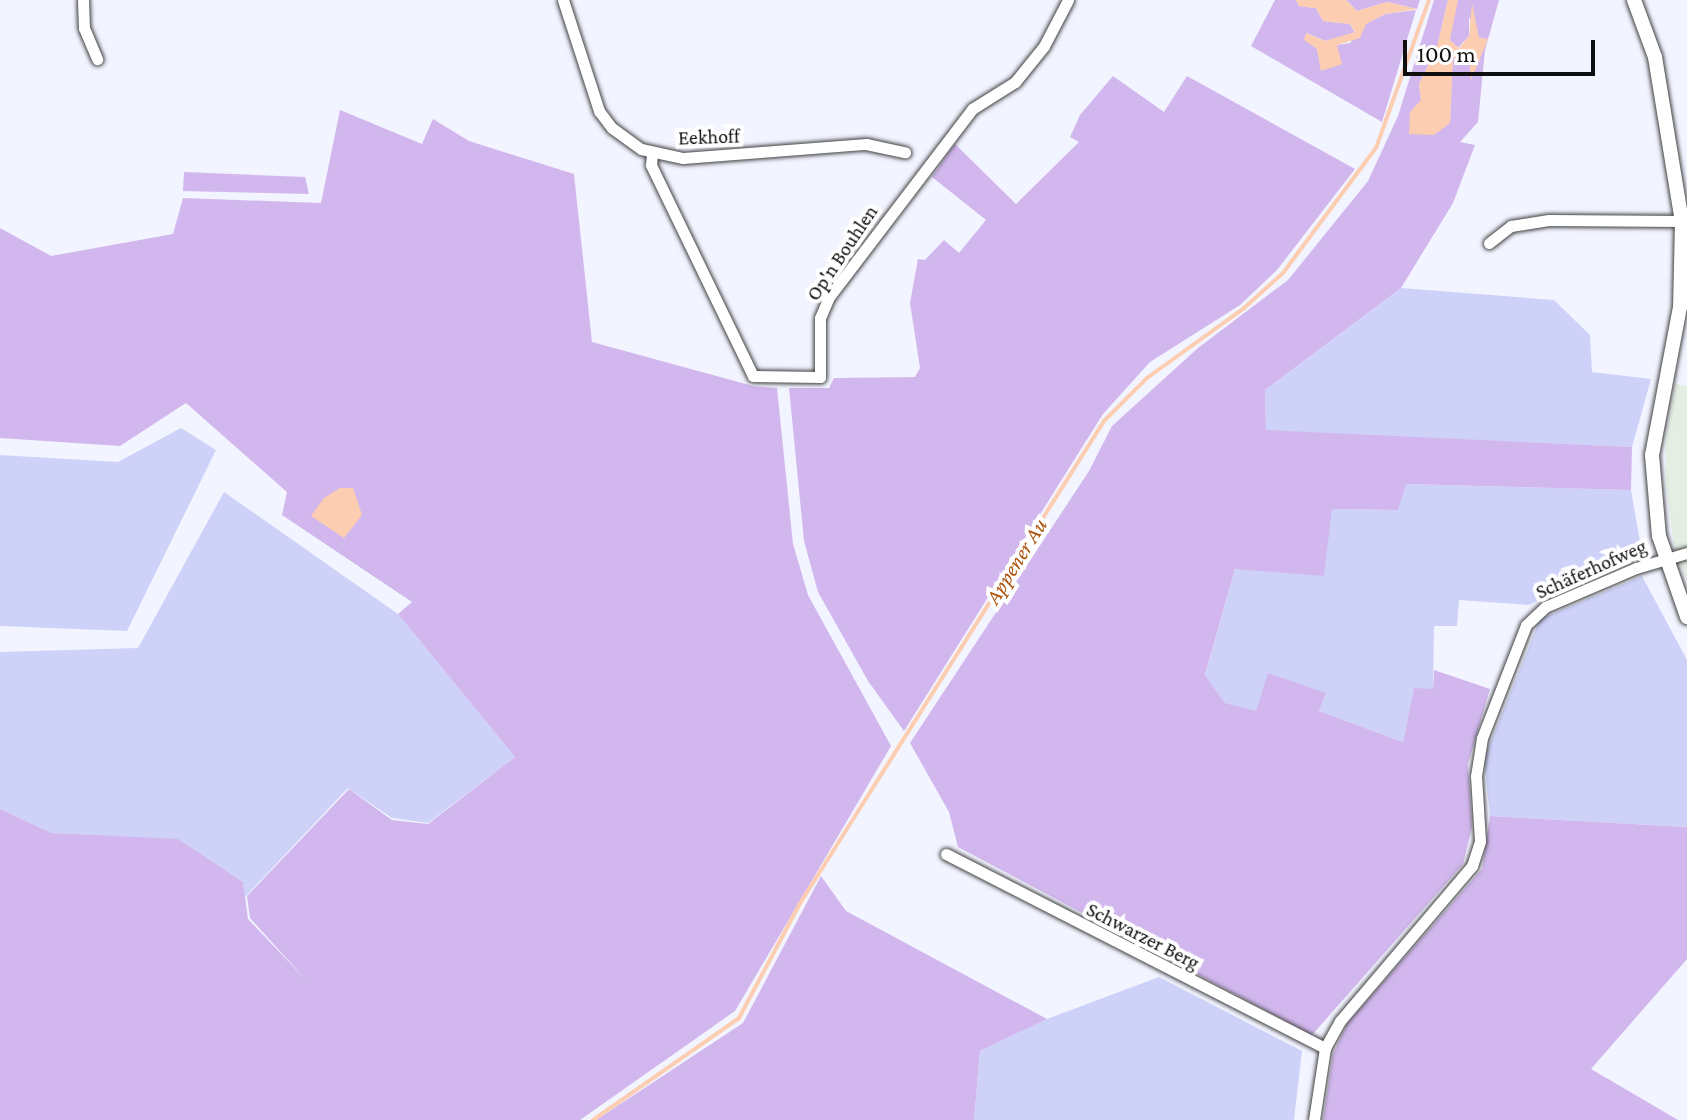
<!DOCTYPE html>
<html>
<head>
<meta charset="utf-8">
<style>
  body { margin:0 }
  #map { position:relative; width:1687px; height:1120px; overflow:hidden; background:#f2f4ff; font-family:"Crimson Pro",serif }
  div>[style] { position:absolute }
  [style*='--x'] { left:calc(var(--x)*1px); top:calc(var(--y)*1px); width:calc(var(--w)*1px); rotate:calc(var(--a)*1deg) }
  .industrial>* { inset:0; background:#e4eee3 }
  .farmland>* { inset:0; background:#ced2f8 }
  .green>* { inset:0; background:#d2b7ee }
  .water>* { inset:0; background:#fccdb1 }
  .stream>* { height:4px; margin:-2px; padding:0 2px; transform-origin:2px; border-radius:2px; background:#fccdb1 }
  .roads { filter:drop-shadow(0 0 2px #424242) drop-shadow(0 0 2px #424242) }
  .minor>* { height:11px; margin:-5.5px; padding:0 5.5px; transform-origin:5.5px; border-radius:5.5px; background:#fff }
  .tertiary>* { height:14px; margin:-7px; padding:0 7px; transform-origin:7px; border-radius:7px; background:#fff }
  span { translate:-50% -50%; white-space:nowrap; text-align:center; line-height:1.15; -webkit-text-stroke:8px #fff; paint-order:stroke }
  .street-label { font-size:20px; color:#0f0f0f }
  .water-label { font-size:22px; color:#ae530c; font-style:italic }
  .scale { position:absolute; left:1403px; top:40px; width:192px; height:36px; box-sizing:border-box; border:4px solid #0f0f0f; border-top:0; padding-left:10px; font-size:24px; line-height:28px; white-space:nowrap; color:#0f0f0f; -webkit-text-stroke:6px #fff; paint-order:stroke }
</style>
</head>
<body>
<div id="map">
  <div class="industrial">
    <i style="clip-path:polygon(1675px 384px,1687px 386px,1687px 580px,1675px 553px,1666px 486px,1666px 439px)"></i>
  </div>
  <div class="farmland">
    <i style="clip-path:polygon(1401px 288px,1554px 300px,1590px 335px,1592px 372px,1651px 379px,1632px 447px,1266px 431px,1265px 390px)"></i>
    <i style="clip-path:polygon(181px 428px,216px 450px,127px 631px,0 626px,0 455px,118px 462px)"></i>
    <i style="clip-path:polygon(1405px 484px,1631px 490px,1642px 553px,1528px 605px,1459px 600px,1457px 626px,1434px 626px,1433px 689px,1414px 689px,1403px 742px,1319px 711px,1326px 693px,1256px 712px,1225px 703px,1205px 676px,1235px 569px,1331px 509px,1397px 510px)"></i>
    <i style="clip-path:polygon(224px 492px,398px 614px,515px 757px,428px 823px,392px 818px,348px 788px,245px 897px,243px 882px,178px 840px,52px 833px,0 809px,0 652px,138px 648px)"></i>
    <i style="clip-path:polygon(1642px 576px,1687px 660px,1687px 827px,1490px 816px,1484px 758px,1540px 619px)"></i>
    <i style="clip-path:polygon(1159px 977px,1302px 1051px,1294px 1120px,974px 1120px,980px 1051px,1047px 1019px)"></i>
  </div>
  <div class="green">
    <i style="clip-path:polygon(1275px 0,1296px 0,1299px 6px,1316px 8px,1323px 21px,1350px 24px,1355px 33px,1325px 41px,1307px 33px,1317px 49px,1321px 70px,1337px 45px,1350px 43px,1366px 24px,1385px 14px,1416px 10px,1382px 122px,1251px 46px)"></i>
    <i style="clip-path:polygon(1346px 0,1420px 0,1417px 9px,1387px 2px,1357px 11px)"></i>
    <i style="clip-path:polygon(1434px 0,1448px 0,1437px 47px,1419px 84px,1421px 100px,1450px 123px,1452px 59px,1459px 55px,1469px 58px,1487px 39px,1479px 38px,1469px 17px,1469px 36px,1458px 48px,1450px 40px,1452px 14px,1458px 0,1499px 0,1485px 50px,1478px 122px,1460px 142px,1475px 145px,1453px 203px,1401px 288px,1265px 390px,1266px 430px,1632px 447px,1631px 490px,1406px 484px,1398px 510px,1332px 509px,1324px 576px,1235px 569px,1205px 675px,1225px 703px,1256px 711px,1268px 673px,1326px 693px,1319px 711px,1403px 742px,1414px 688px,1433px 689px,1434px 670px,1490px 689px,1468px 764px,1472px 827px,1463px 864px,1312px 1035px,958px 847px,949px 812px,910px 743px,1089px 471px,1112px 426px,1198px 348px,1288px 280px,1368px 181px,1398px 116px)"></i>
    <i style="clip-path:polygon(1113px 76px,1164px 112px,1187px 76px,1355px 169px,1277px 270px,1240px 305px,1150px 362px,1103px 414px,904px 731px,868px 681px,818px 592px,804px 541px,789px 388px,829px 388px,834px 378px,915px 377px,920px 368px,910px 303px,918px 259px,925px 260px,944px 240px,959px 253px,986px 220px,932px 177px,955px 144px,1016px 204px,1079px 142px,1070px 137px,1080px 115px)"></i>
    <i style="clip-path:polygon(340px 110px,422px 144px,433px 119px,469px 141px,574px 174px,592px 342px,753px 386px,777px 388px,793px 544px,808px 595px,891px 746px,735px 1011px,580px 1120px,0 1120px,0 809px,52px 833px,178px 839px,243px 882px,248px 919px,307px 981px,250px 918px,247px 896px,349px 789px,392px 820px,428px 824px,515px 757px,398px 614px,412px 602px,282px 515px,287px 492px,186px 403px,120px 446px,0 438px,0 228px,51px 256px,173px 234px,183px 198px,321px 203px)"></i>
    <i style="clip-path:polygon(184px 172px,305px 177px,309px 194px,183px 191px)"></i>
    <i style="clip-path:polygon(1490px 816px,1687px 827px,1687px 959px,1591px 1069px,1678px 1120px,1323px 1120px,1333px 1054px,1347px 1024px,1482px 869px)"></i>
    <i style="clip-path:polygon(821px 876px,846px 911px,1047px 1019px,980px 1051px,974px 1120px,596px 1120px,743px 1023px)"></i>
  </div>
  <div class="water">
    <i style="clip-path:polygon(1296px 0,1346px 0,1357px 11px,1387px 2px,1417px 9px,1385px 14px,1366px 24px,1360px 38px,1337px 45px,1342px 64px,1321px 71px,1317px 49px,1304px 40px,1306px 33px,1325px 41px,1355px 32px,1350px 24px,1323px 21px,1316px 8px,1299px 6px)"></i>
    <i style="clip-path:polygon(1448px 0,1458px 0,1450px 40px,1459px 48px,1469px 36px,1472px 3px,1479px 38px,1488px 39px,1471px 80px,1469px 58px,1459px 55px,1453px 59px,1450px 123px,1434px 135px,1409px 134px,1410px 112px,1421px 100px,1419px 84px,1437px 47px)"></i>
    <i style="clip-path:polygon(340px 488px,353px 488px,362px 515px,344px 538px,311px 516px,324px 498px)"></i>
  </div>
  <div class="stream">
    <i style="--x:593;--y:1120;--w:178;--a:-34.9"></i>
    <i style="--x:739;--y:1018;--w:128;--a:-62"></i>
    <i style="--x:799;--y:905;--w:572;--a:-57.78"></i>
    <i style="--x:1104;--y:421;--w:61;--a:-45"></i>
    <i style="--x:1147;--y:378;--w:120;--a:-35.8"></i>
    <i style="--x:1244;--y:308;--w:52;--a:-41.9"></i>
    <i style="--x:1283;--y:273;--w:156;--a:-53.4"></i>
    <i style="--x:1376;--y:148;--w:157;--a:-70.3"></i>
  </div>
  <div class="roads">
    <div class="minor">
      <i style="--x:83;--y:0;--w:28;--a:88"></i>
      <i style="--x:84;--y:28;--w:34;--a:67"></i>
      <i style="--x:563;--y:0;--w:117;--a:72"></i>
      <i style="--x:599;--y:111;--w:21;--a:53"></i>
      <i style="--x:612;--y:128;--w:36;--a:36"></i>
      <i style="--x:641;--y:149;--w:43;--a:12.1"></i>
      <i style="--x:683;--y:158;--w:184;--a:-4.4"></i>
      <i style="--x:866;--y:144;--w:40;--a:12"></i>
      <i style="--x:652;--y:154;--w:11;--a:95"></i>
      <i style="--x:651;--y:165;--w:234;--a:64.2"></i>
      <i style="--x:753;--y:376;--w:67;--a:0.9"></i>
      <i style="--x:820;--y:377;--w:59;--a:-90"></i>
      <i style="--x:820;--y:318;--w:23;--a:-67"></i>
      <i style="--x:829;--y:297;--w:236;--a:-52.7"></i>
      <i style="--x:972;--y:109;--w:51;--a:-32.1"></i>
      <i style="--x:1015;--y:82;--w:46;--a:-51.1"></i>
      <i style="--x:1044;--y:46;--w:52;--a:-62.4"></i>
      <i style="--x:1489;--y:243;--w:28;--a:-38"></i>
      <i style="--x:1511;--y:226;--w:38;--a:-9"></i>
      <i style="--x:1549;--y:220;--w:133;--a:0.4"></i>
      <i style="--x:946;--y:854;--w:426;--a:27.1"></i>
      <i style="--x:1314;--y:1120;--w:73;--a:-81.3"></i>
      <i style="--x:1325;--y:1048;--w:31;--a:-61"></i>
      <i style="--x:1340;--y:1021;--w:204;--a:-49.6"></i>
      <i style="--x:1472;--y:866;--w:26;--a:-72"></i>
      <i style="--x:1480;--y:841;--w:65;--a:-93.5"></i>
      <i style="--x:1476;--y:776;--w:38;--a:-81"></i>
      <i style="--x:1482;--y:738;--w:121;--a:-68.7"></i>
      <i style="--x:1526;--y:625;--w:26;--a:-43"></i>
      <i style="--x:1545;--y:607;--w:99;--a:-23.2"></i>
      <i style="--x:1636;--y:568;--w:53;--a:-16.4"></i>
    </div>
    <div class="tertiary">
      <i style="--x:1634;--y:0;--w:61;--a:69.8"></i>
      <i style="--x:1655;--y:57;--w:166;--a:80.7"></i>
      <i style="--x:1682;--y:221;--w:86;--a:91.3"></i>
      <i style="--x:1680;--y:307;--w:151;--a:100.7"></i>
      <i style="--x:1652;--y:455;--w:81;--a:85.1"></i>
      <i style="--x:1659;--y:536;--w:86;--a:70.9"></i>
    </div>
  </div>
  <div class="street-label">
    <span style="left:709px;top:137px;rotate:-2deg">Eekhoff</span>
    <span style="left:842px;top:253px;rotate:-56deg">Op'n Bouhlen</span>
    <span style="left:1591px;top:569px;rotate:-24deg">Schäferhofweg</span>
    <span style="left:1143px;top:936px;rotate:27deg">Schwarzer Berg</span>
  </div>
  <div class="water-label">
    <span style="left:1016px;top:561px;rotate:-58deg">Appener Au</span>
  </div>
  <div class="scale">100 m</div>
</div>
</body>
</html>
